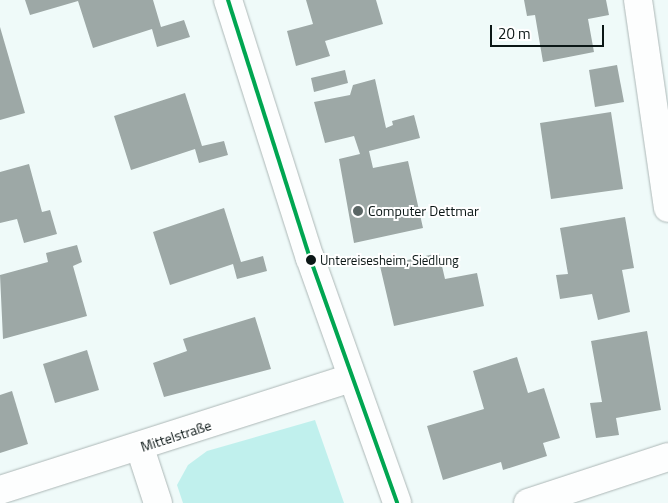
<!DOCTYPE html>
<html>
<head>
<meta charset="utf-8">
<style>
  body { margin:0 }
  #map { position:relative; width:668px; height:503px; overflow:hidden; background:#effaf9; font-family:"Titillium Web",sans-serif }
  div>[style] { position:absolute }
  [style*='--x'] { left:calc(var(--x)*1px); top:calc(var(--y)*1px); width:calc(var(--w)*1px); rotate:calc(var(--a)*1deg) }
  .green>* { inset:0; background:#c0f0ed }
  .building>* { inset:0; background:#9da8a6 }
  .roads { filter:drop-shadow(0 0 1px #acb7b6) drop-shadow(0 0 1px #acb7b6) }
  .minor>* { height:28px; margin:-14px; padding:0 14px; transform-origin:14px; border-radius:14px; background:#fdfefe }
  .bus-1>* { height:4px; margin:-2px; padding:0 2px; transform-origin:2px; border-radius:2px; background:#00a651 }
  .dots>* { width:14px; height:14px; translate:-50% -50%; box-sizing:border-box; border:2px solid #fff; border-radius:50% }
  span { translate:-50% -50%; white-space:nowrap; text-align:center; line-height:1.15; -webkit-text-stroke:4px #fff; paint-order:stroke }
  .bus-label { font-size:13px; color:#0b1716 }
  .left { translate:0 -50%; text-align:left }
  .poi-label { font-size:14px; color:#0b1716 }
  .street-label { font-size:14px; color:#0b1716 }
  .scale { position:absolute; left:490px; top:25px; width:114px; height:22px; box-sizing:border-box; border:2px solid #0b1716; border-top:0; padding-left:6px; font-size:15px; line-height:18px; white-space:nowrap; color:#0b1716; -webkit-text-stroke:4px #fff; paint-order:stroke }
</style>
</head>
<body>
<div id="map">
  <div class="green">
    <i style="clip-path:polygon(315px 420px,344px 503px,183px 503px,177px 485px,188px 465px,207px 451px)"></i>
  </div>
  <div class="building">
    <i style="clip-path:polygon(25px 0,153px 0,161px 27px,184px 20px,190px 37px,157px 47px,152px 29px,93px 48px,78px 1px,30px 15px)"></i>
    <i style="clip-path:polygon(306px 0,376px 0,383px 24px,325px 41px,330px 56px,296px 66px,287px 31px,313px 24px)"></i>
    <i style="clip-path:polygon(524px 0,606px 0,609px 15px,588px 19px,594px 52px,543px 62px,535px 15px,527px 16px)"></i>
    <i style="clip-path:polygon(0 27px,25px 113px,0 120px)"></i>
    <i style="clip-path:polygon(617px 65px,624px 102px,595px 107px,589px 70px)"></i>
    <i style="clip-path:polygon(345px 70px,348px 83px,314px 92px,311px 78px)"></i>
    <i style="clip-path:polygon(375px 79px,386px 128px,393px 125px,392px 121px,414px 115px,420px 138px,369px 151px,373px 168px,408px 161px,423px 228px,354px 243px,339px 159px,360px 154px,354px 136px,325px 143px,314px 102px,350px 95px,353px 85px)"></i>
    <i style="clip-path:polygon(185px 93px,202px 146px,224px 141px,228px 155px,199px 163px,195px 149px,131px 170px,114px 116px)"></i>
    <i style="clip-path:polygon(611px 112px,623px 189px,551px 199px,540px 123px)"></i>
    <i style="clip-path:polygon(29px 164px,42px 212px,50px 210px,57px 234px,24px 243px,17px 219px,0 223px,0 172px)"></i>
    <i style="clip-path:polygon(224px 208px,241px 262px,263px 256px,267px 271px,237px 279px,233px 264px,170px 285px,153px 232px)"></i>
    <i style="clip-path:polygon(625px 217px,634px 268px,622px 270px,630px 312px,598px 320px,592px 294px,560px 299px,556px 275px,568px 274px,560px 228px)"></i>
    <i style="clip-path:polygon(77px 245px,82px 262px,73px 266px,87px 316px,3px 339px,0 275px,48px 262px,46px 253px)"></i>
    <i style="clip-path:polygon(439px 253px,445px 279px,477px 273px,484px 306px,394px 326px,380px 266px)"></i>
    <i style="clip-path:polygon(255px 317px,271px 369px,164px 397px,153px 363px,187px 351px,183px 339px)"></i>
    <i style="clip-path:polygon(647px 331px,661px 410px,616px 418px,619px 435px,596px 438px,590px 403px,602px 402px,591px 341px)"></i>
    <i style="clip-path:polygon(87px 350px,99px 390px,55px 403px,43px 364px)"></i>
    <i style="clip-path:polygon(517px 357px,528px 393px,544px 388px,560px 438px,543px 443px,547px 456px,503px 470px,501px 462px,443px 480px,427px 426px,484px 409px,473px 371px)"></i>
    <i style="clip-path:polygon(12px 391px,28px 444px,0 453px,0 395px)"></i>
  </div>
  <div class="roads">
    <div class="minor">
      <i style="--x:228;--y:0;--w:271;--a:72.4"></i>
      <i style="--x:310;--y:258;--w:260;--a:70.4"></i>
      <i style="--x:638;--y:0;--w:210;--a:81.8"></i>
      <i style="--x:140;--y:448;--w:58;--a:71.9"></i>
      <i style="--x:0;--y:490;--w:368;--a:-17.7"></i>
      <i style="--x:528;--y:503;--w:147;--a:-18.2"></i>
    </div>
  </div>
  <div class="bus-1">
    <i style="--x:228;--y:0;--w:271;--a:72.4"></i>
    <i style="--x:310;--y:258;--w:260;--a:70.4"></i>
  </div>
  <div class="dots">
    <i style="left:358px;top:211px;background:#5b6665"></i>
    <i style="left:311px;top:260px;background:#0b1716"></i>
  </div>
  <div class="bus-label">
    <span class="left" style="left:320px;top:260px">Untereisesheim, Siedlung</span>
  </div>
  <div class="poi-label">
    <span class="left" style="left:368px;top:211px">Computer Dettmar</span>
  </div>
  <div class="street-label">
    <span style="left:176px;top:436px;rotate:-18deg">Mittelstraße</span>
  </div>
  <div class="scale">20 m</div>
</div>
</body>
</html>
